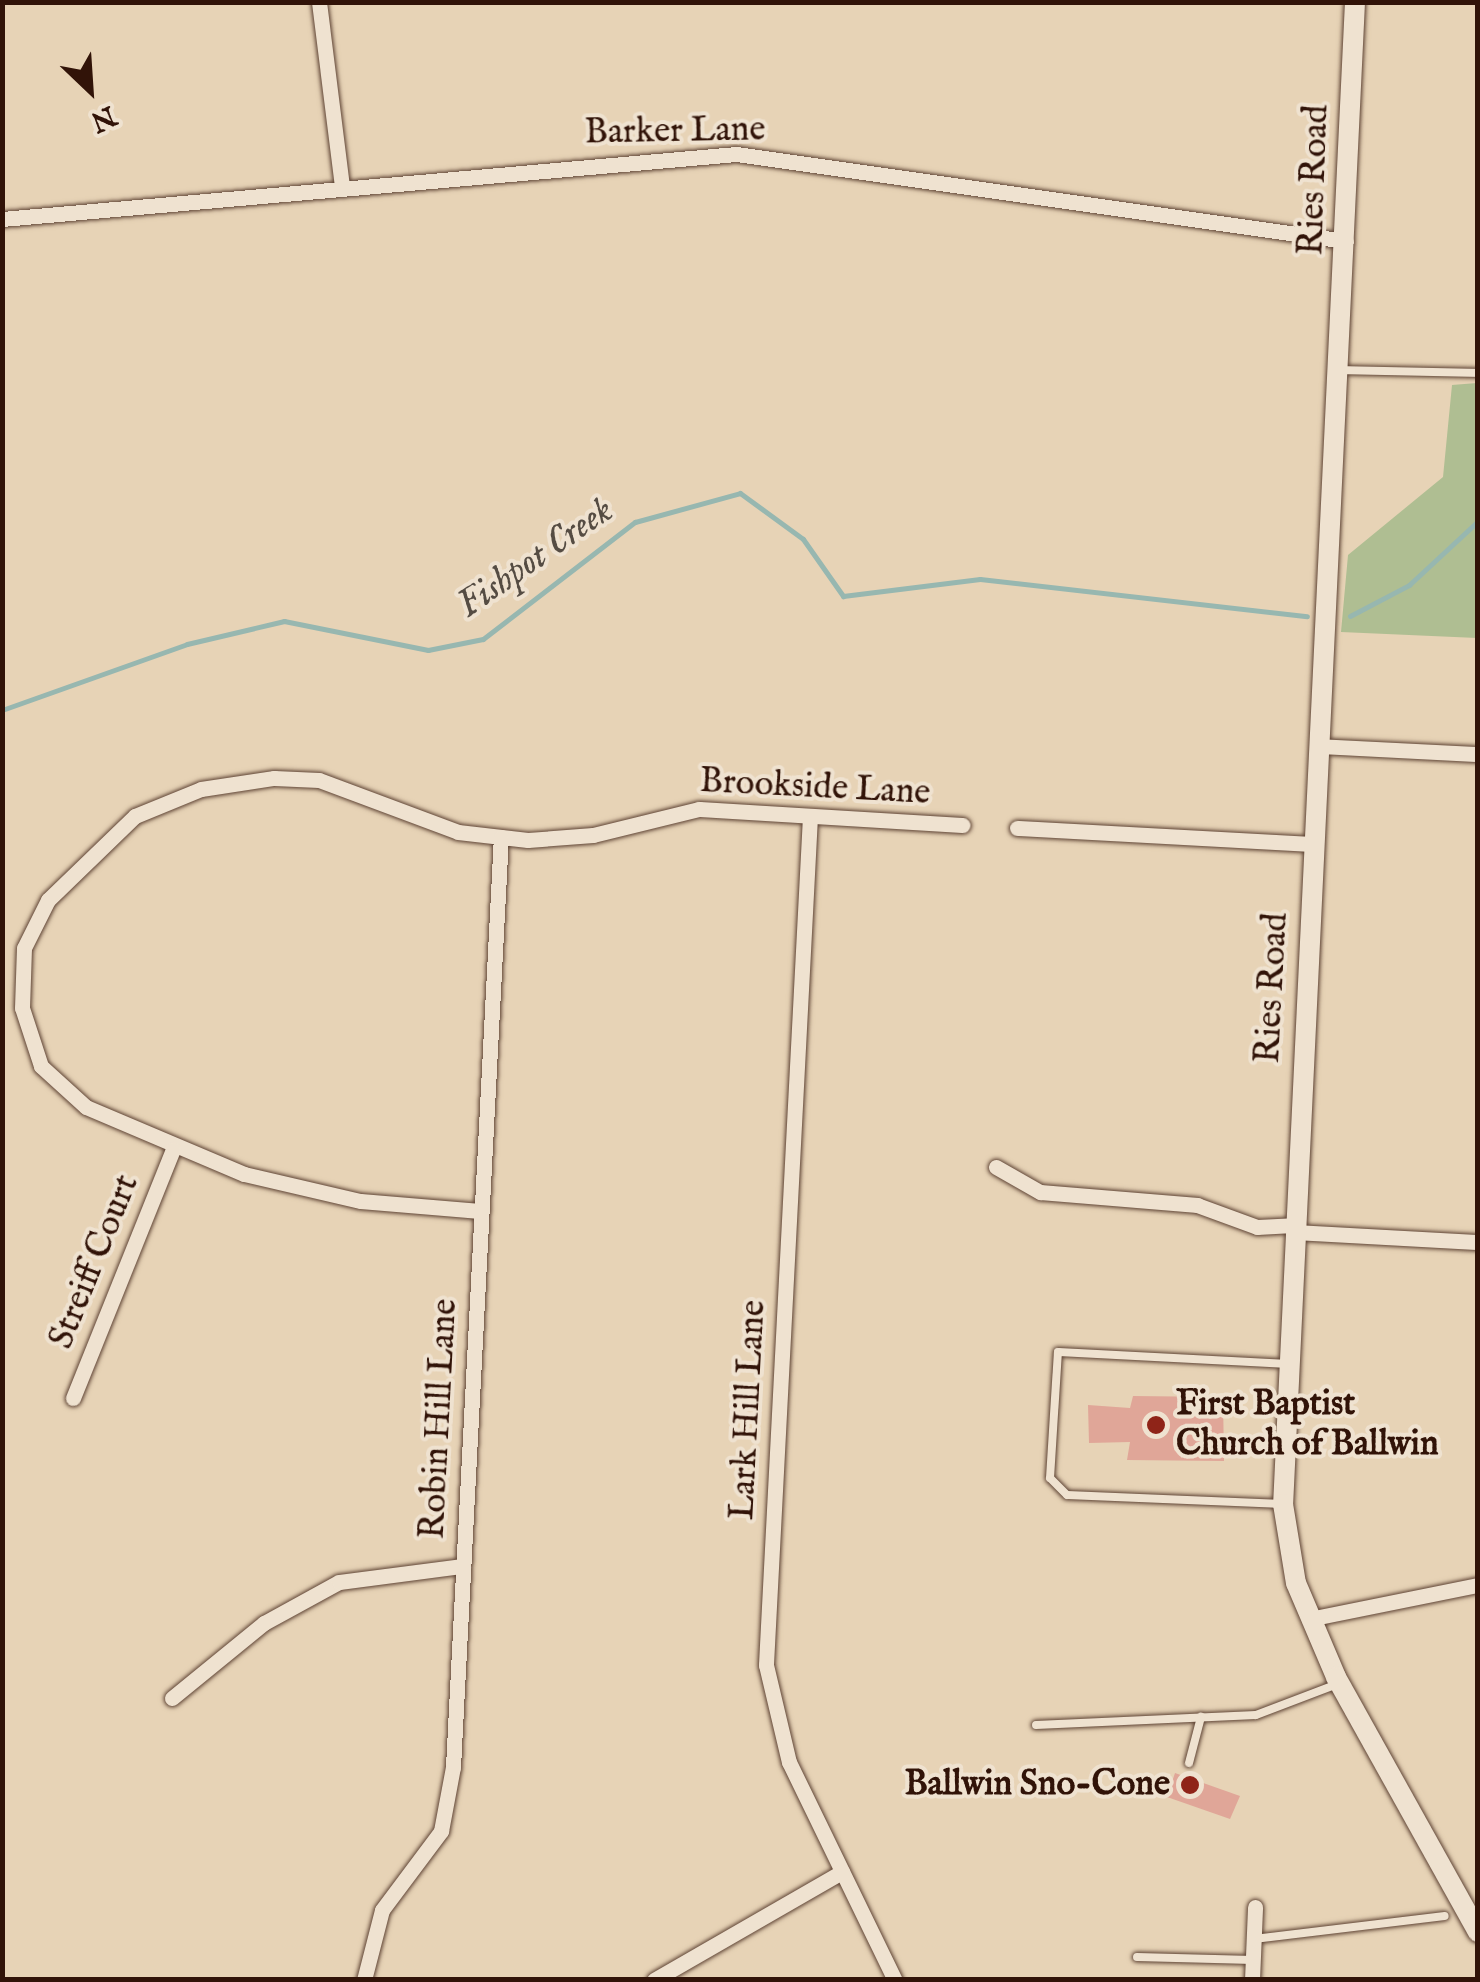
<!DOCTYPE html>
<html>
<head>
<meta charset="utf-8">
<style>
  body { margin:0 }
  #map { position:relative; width:1480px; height:1982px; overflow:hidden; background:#e7d3b6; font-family:"IM FELL English",serif }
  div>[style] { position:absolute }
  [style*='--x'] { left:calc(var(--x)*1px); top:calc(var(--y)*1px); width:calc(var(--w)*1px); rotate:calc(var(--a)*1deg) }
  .green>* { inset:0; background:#afbe92 }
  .stream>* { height:5px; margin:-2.5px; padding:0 2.5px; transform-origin:2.5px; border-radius:2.5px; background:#97b7b0 }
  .building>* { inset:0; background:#e0a698 }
  .roads { filter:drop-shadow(0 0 2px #5e4334) drop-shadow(0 0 2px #5e4334) }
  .service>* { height:8px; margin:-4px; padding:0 4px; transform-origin:4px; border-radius:4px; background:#efe2d0 }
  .minor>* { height:15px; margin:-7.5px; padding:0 7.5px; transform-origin:7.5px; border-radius:7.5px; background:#efe2d0 }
  .tertiary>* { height:20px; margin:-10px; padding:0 10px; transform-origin:10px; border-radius:10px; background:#efe2d0 }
  .dots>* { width:28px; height:28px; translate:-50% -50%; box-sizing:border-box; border:5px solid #efe2d0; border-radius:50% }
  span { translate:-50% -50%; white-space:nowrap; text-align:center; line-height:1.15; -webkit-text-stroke:8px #efe2d0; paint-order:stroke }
  .street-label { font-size:35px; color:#311308 }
  .poi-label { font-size:35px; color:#311308; font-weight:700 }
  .left { translate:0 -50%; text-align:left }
  .right { translate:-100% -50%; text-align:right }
  .water-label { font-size:38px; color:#554c43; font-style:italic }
  .frame { position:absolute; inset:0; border:5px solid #311308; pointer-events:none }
  .north { position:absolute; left:40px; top:40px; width:100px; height:100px; -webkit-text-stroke:8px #efe2d0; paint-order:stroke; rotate:155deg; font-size:28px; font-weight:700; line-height:40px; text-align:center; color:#311308 }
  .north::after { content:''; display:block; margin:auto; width:35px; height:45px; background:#311308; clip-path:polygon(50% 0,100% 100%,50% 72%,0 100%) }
</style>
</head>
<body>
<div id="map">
  <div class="green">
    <i style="clip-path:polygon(1477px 383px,1477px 638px,1341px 632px,1348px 555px,1443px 477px,1452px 385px)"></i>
  </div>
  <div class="stream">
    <i style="--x:1350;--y:616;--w:67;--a:-27.7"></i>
    <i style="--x:1409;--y:585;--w:94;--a:-42.8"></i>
    <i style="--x:2;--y:710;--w:196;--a:-19.6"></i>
    <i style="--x:187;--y:644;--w:100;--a:-13.3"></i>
    <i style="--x:284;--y:621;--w:147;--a:11.4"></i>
    <i style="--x:428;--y:650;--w:56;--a:-11.3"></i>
    <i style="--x:483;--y:639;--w:192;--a:-37.6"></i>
    <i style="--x:635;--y:522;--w:109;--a:-15.4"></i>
    <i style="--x:740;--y:493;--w:78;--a:36.1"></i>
    <i style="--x:803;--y:539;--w:70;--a:54.9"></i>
    <i style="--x:843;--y:596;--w:138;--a:-7.1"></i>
    <i style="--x:980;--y:579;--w:329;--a:6.5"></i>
  </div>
  <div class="building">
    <i style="clip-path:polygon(1133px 1396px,1223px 1397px,1224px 1461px,1127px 1460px,1130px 1442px,1089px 1443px,1088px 1405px,1130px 1408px)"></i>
    <i style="clip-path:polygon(1175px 1773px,1240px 1796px,1230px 1819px,1167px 1797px)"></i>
  </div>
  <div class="roads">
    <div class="service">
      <i style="--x:1340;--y:370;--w:138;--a:1.2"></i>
      <i style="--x:1283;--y:1504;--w:216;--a:-177.6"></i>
      <i style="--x:1067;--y:1495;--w:24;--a:-135"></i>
      <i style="--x:1050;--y:1478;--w:126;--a:-86.4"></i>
      <i style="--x:1058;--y:1352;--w:227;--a:3"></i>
      <i style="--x:1036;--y:1725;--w:220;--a:-2.6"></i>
      <i style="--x:1256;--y:1715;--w:85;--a:-20.8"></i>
      <i style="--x:1189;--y:1763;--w:48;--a:-75.4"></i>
      <i style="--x:1254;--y:1939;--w:192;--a:-6.9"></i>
      <i style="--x:1137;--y:1957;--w:116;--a:1.5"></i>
    </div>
    <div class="minor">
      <i style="--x:319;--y:2;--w:186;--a:82.9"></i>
      <i style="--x:2;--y:219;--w:737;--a:-5.06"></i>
      <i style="--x:736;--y:154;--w:616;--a:8.12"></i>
      <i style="--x:1318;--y:746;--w:160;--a:2.9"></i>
      <i style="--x:810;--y:816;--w:850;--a:92.97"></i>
      <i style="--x:766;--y:1665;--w:100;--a:76.7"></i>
      <i style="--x:789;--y:1762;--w:242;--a:64.1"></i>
      <i style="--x:1017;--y:828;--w:297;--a:3.1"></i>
      <i style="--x:996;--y:1167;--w:51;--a:29.6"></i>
      <i style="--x:1040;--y:1192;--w:158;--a:4.7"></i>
      <i style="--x:1197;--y:1205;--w:64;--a:20.1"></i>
      <i style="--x:1257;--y:1227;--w:36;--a:-3"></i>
      <i style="--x:480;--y:1211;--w:120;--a:-175.2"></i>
      <i style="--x:360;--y:1201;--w:119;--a:-166.9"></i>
      <i style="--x:244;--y:1174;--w:172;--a:-157"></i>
      <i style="--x:86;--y:1107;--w:61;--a:-137.7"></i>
      <i style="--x:41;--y:1066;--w:61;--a:-108.1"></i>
      <i style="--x:22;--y:1008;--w:60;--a:-88.1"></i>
      <i style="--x:24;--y:948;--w:54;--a:-63.4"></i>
      <i style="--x:48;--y:900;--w:121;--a:-44"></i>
      <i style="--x:135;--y:816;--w:71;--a:-22.2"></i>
      <i style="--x:201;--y:789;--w:74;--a:-8.6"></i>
      <i style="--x:274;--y:778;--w:45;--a:2.5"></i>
      <i style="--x:319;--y:780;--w:148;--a:20.5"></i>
      <i style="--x:458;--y:832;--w:70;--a:6.5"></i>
      <i style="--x:528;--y:840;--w:65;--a:-4.4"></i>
      <i style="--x:593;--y:835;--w:109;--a:-13.8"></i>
      <i style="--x:699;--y:809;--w:264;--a:3.5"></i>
      <i style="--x:1293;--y:1232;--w:185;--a:3.1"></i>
      <i style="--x:73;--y:1398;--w:268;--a:-68.1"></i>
      <i style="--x:1309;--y:1619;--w:172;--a:-11.4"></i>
      <i style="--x:172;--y:1698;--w:119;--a:-39.2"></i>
      <i style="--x:264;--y:1623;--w:85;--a:-28.7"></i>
      <i style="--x:339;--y:1582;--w:125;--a:-7.4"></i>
      <i style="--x:364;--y:1980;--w:72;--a:-75.6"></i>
      <i style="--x:382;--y:1910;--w:99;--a:-53.2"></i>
      <i style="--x:441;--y:1831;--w:65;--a:-79.4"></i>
      <i style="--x:453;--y:1767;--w:931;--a:-87.05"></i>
      <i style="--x:654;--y:1980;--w:217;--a:-29.9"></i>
      <i style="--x:1252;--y:1980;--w:73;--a:-87.6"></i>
    </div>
    <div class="tertiary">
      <i style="--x:1355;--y:2;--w:1504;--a:92.74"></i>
      <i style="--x:1283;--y:1504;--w:80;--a:80.7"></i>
      <i style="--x:1296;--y:1583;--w:102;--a:66.9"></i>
      <i style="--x:1336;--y:1677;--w:292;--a:60.9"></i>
    </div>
  </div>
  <div class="dots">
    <i style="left:1156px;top:1425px;background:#8f2418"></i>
    <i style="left:1190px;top:1785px;background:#8f2418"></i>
  </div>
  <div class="street-label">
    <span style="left:675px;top:132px;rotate:-1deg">Barker Lane</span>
    <span style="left:1315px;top:180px;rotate:-88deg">Ries Road</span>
    <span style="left:815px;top:788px;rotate:3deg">Brookside Lane</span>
    <span style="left:1273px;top:988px;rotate:-87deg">Ries Road</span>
    <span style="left:95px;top:1262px;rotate:-68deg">Streiff Court</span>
    <span style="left:749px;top:1410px;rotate:-87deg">Lark Hill Lane</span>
    <span style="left:440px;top:1419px;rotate:-87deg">Robin Hill Lane</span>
  </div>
  <div class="poi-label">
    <span class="left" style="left:1176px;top:1425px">First Baptist<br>Church of Ballwin</span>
    <span class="right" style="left:1170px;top:1785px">Ballwin Sno-Cone</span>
  </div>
  <div class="water-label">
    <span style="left:536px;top:559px;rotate:-35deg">Fishpot Creek</span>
  </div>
  <div class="frame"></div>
  <div class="north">N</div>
</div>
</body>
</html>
